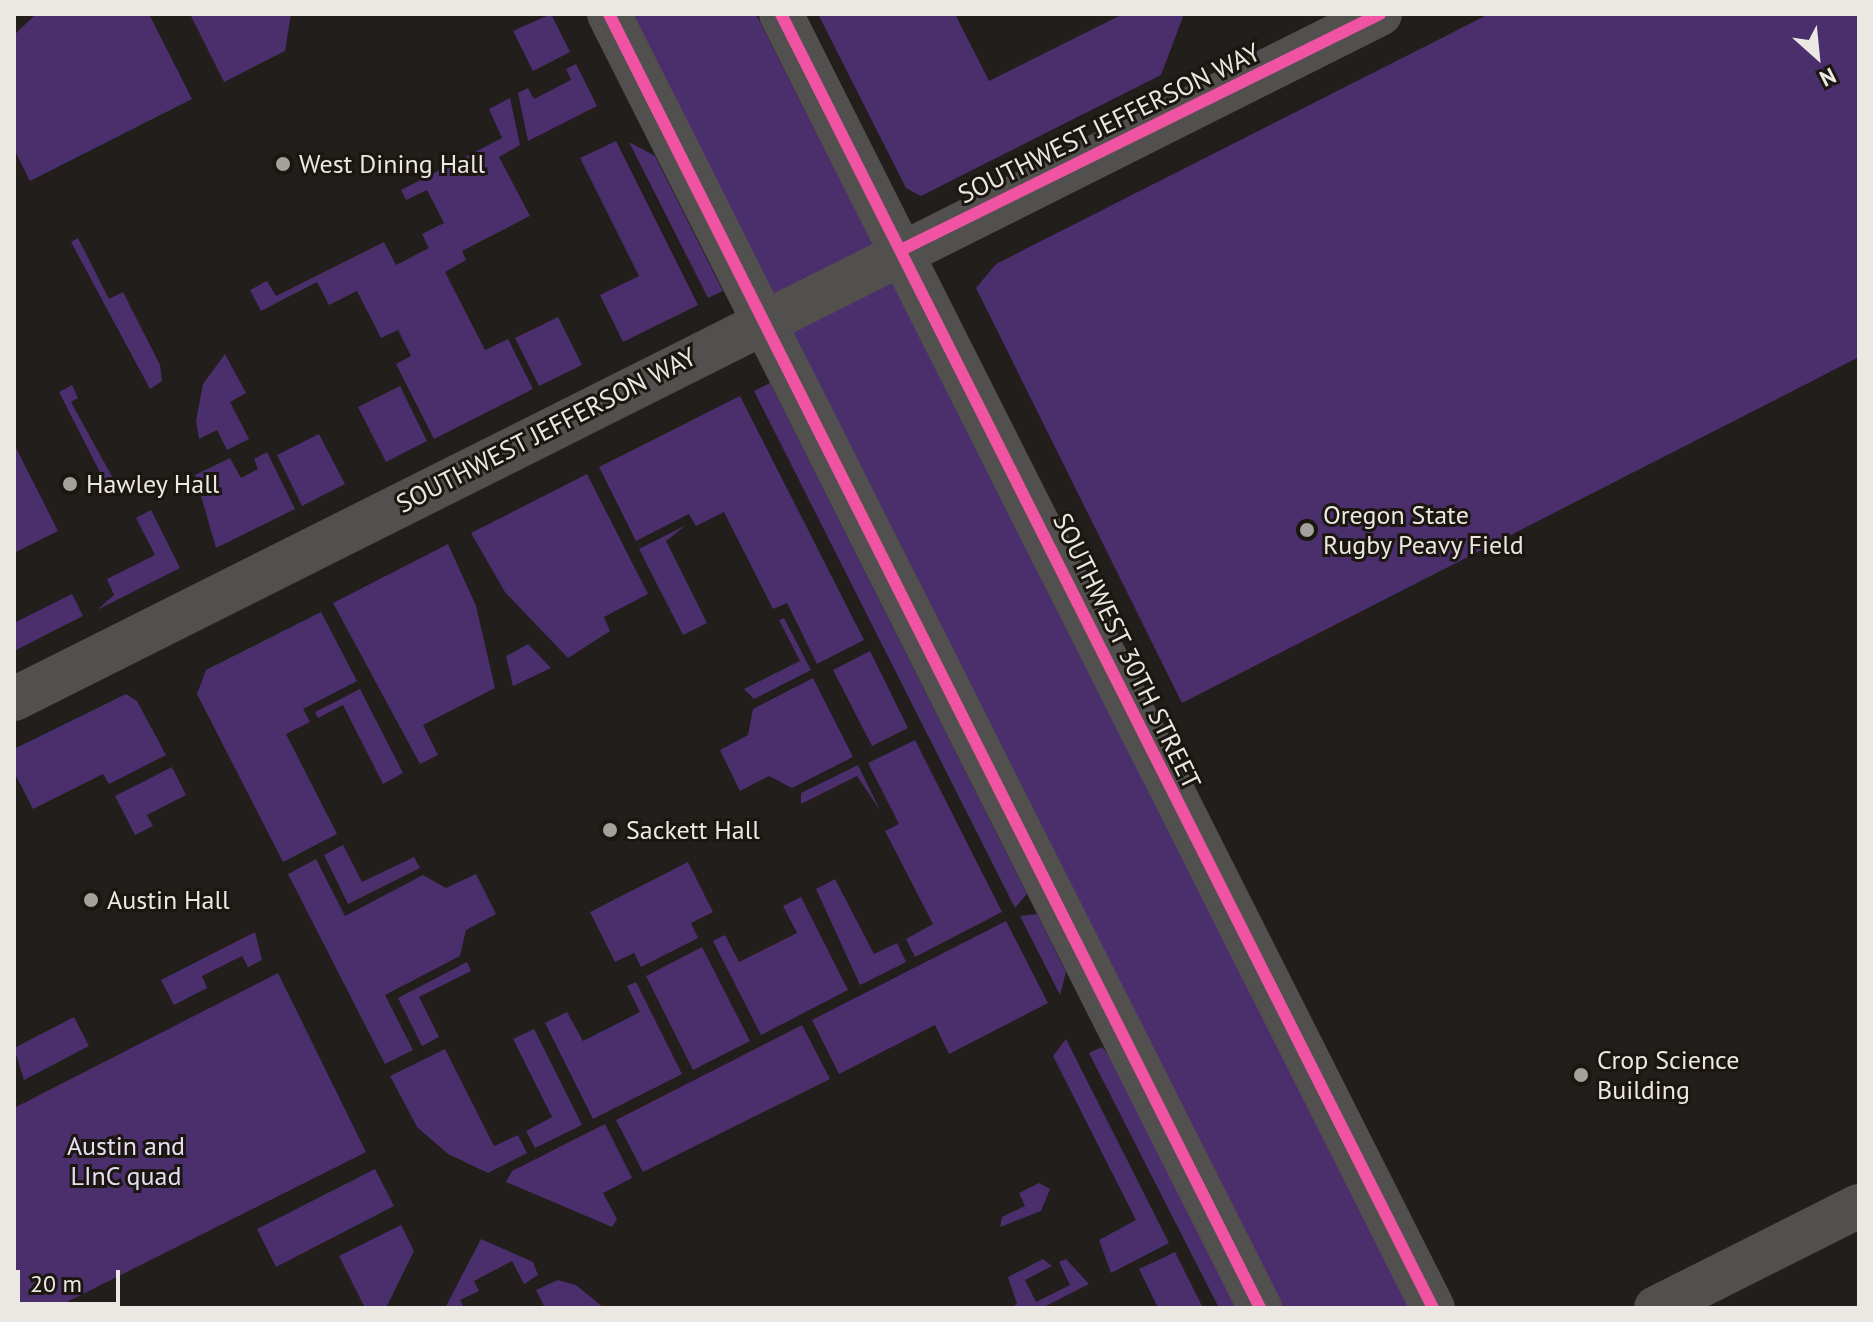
<!DOCTYPE html>
<html>
<head>
<meta charset="utf-8">
<style>
  body { margin:0 }
  #map { position:relative; width:1873px; height:1322px; overflow:hidden; background:#211e1b; font-family:"PT Sans",sans-serif }
  div>[style] { position:absolute }
  [style*='--x'] { left:calc(var(--x)*1px); top:calc(var(--y)*1px); width:calc(var(--w)*1px); rotate:calc(var(--a)*1deg) }
  .green>* { inset:0; background:#4b2e6c }
  .minor>* { height:44px; margin:-22px; padding:0 22px; transform-origin:22px; border-radius:22px; background:#51504f }
  .cycleway>* { height:12px; margin:-6px; padding:0 6px; transform-origin:6px; border-radius:6px; background:#f153a3 }
  .dots>* { width:22px; height:22px; translate:-50% -50%; box-sizing:border-box; border:4px solid #1b160f; border-radius:50% }
  span { translate:-50% -50%; white-space:nowrap; text-align:center; line-height:1.15; -webkit-text-stroke:6px #1b160f; paint-order:stroke }
  .street-label { font-size:26px; color:#ebe7e2 }
  .poi-label { font-size:26px; color:#ebe7e2 }
  .left { translate:0 -50%; text-align:left }
  .park-label { font-size:26px; color:#e7dff6 }
  .frame { position:absolute; inset:0; border:16px solid #ebe7e2; pointer-events:none }
  .north { position:absolute; left:1777px; top:16px; width:80px; height:80px; -webkit-text-stroke:6px #1b160f; paint-order:stroke; rotate:153deg; font-size:22px; font-weight:700; line-height:32px; text-align:center; color:#ebe7e2 }
  .north::after { content:''; display:block; margin:auto; width:28px; height:36px; background:#ebe7e2; clip-path:polygon(50% 0,100% 100%,50% 72%,0 100%) }
  .scale { position:absolute; left:16px; top:1270px; width:104px; height:36px; box-sizing:border-box; border:4px solid #ebe7e2; border-top:0; padding-left:10px; font-size:24px; line-height:28px; white-space:nowrap; color:#ebe7e2; -webkit-text-stroke:6px #1b160f; paint-order:stroke }
</style>
</head>
<body>
<div id="map">
  <div class="green">
    <i style="clip-path:polygon(36px 14px,149px 14px,192px 99px,30px 181px,14px 149px,14px 35px)"></i>
    <i style="clip-path:polygon(190px 14px,291px 14px,285px 51px,224px 82px)"></i>
    <i style="clip-path:polygon(551px 14px,570px 52px,533px 71px,513px 31px)"></i>
    <i style="clip-path:polygon(619px 14px,756px 14px,1413px 1308px,1274px 1308px)"></i>
    <i style="clip-path:polygon(818px 14px,955px 14px,989px 81px,1123px 14px,1184px 14px,1161px 75px,921px 196px,906px 188px)"></i>
    <i style="clip-path:polygon(1489px 14px,1859px 14px,1859px 357px,1182px 703px,976px 288px,996px 264px)"></i>
    <i style="clip-path:polygon(576px 64px,597px 106px,528px 141px,518px 93px,528px 88px,534px 99px,571px 80px,566px 69px)"></i>
    <i style="clip-path:polygon(510px 98px,520px 145px,499px 157px,530px 216px,462px 251px,466px 260px,445px 272px,485px 350px,508px 339px,533px 389px,434px 439px,396px 364px,411px 356px,398px 330px,381px 338px,357px 291px,329px 305px,317px 282px,261px 311px,250px 290px,267px 281px,276px 296px,384px 242px,396px 265px,429px 248px,422px 234px,444px 223px,427px 190px,406px 200px,401px 190px,502px 138px,489px 109px)"></i>
    <i style="clip-path:polygon(616px 141px,698px 305px,623px 342px,600px 295px,639px 276px,580px 158px)"></i>
    <i style="clip-path:polygon(629px 142px,655px 156px,723px 291px,708px 298px)"></i>
    <i style="clip-path:polygon(78px 238px,109px 299px,123px 292px,160px 365px,162px 381px,150px 389px,71px 242px)"></i>
    <i style="clip-path:polygon(558px 317px,582px 365px,539px 386px,515px 338px)"></i>
    <i style="clip-path:polygon(225px 354px,246px 393px,230px 402px,249px 439px,227px 450px,217px 430px,199px 439px,196px 421px,203px 384px)"></i>
    <i style="clip-path:polygon(770px 383px,1027px 894px,1015px 908px,754px 391px)"></i>
    <i style="clip-path:polygon(72px 385px,78px 398px,71px 402px,115px 482px,107px 486px,59px 392px)"></i>
    <i style="clip-path:polygon(400px 386px,427px 441px,386px 462px,358px 407px)"></i>
    <i style="clip-path:polygon(740px 396px,864px 640px,817px 664px,787px 603px,773px 609px,724px 512px,696px 526px,689px 514px,636px 541px,599px 467px)"></i>
    <i style="clip-path:polygon(319px 434px,345px 484px,302px 506px,277px 455px)"></i>
    <i style="clip-path:polygon(14px 444px,58px 531px,14px 553px)"></i>
    <i style="clip-path:polygon(267px 452px,295px 509px,216px 548px,195px 475px,230px 458px,241px 478px,258px 469px,254px 459px)"></i>
    <i style="clip-path:polygon(587px 474px,648px 594px,604px 617px,610px 631px,568px 658px,505px 592px,471px 533px)"></i>
    <i style="clip-path:polygon(151px 510px,180px 568px,97px 610px,114px 595px,107px 579px,155px 555px,136px 518px)"></i>
    <i style="clip-path:polygon(686px 525px,666px 541px,707px 623px,683px 635px,639px 549px)"></i>
    <i style="clip-path:polygon(448px 544px,476px 606px,495px 688px,423px 725px,438px 755px,420px 764px,333px 603px)"></i>
    <i style="clip-path:polygon(72px 594px,83px 616px,14px 651px,14px 623px)"></i>
    <i style="clip-path:polygon(321px 612px,357px 681px,303px 709px,310px 722px,286px 734px,337px 834px,283px 862px,197px 694px,206px 670px)"></i>
    <i style="clip-path:polygon(784px 618px,811px 670px,754px 699px,744px 689px,800px 661px,779px 620px)"></i>
    <i style="clip-path:polygon(528px 644px,551px 668px,513px 686px,506px 656px)"></i>
    <i style="clip-path:polygon(870px 651px,908px 728px,872px 746px,833px 670px)"></i>
    <i style="clip-path:polygon(813px 678px,853px 757px,792px 788px,769px 776px,740px 791px,720px 750px,748px 735px,753px 709px)"></i>
    <i style="clip-path:polygon(360px 689px,403px 773px,383px 784px,343px 705px,318px 718px,315px 712px)"></i>
    <i style="clip-path:polygon(126px 694px,137px 701px,166px 755px,109px 784px,103px 774px,33px 809px,14px 772px,14px 749px)"></i>
    <i style="clip-path:polygon(915px 740px,1002px 912px,915px 957px,906px 939px,933px 924px,885px 831px,899px 824px,868px 763px)"></i>
    <i style="clip-path:polygon(858px 765px,880px 810px,857px 776px,801px 804px,801px 793px)"></i>
    <i style="clip-path:polygon(172px 767px,186px 795px,147px 815px,153px 826px,135px 835px,115px 796px)"></i>
    <i style="clip-path:polygon(343px 845px,362px 882px,414px 857px,420px 868px,348px 904px,324px 855px)"></i>
    <i style="clip-path:polygon(316px 859px,345px 916px,423px 875px,446px 888px,476px 874px,496px 914px,466px 930px,460px 956px,385px 995px,413px 1050px,385px 1064px,288px 874px)"></i>
    <i style="clip-path:polygon(688px 862px,713px 912px,691px 923px,698px 938px,641px 967px,634px 953px,615px 962px,590px 912px)"></i>
    <i style="clip-path:polygon(835px 879px,874px 954px,897px 943px,906px 962px,860px 985px,816px 889px)"></i>
    <i style="clip-path:polygon(801px 897px,848px 990px,761px 1035px,713px 941px,725px 935px,739px 962px,797px 933px,783px 906px)"></i>
    <i style="clip-path:polygon(1037px 914px,1066px 972px,1060px 995px,1020px 916px)"></i>
    <i style="clip-path:polygon(1006px 921px,1048px 1003px,949px 1054px,935px 1025px,839px 1074px,812px 1020px)"></i>
    <i style="clip-path:polygon(255px 932px,262px 960px,248px 967px,242px 956px,202px 976px,207px 988px,174px 1005px,161px 980px)"></i>
    <i style="clip-path:polygon(702px 947px,750px 1041px,693px 1070px,646px 976px)"></i>
    <i style="clip-path:polygon(467px 962px,471px 971px,419px 997px,439px 1037px,422px 1046px,398px 998px)"></i>
    <i style="clip-path:polygon(278px 973px,366px 1152px,55px 1308px,14px 1308px,14px 1108px)"></i>
    <i style="clip-path:polygon(636px 982px,682px 1074px,593px 1119px,545px 1023px,567px 1012px,583px 1041px,640px 1012px,627px 986px)"></i>
    <i style="clip-path:polygon(74px 1017px,89px 1046px,24px 1080px,14px 1048px)"></i>
    <i style="clip-path:polygon(802px 1025px,830px 1079px,643px 1172px,616px 1120px)"></i>
    <i style="clip-path:polygon(534px 1029px,582px 1125px,535px 1148px,526px 1131px,552px 1117px,513px 1039px)"></i>
    <i style="clip-path:polygon(1066px 1039px,1169px 1243px,1111px 1273px,1099px 1240px,1136px 1220px,1053px 1056px)"></i>
    <i style="clip-path:polygon(1102px 1047px,1108px 1054px,1237px 1308px,1219px 1308px,1089px 1053px)"></i>
    <i style="clip-path:polygon(445px 1049px,494px 1146px,518px 1135px,527px 1153px,488px 1173px,448px 1154px,417px 1127px,390px 1076px)"></i>
    <i style="clip-path:polygon(605px 1124px,632px 1178px,603px 1193px,617px 1219px,612px 1227px,506px 1182px,512px 1171px)"></i>
    <i style="clip-path:polygon(375px 1169px,394px 1206px,276px 1267px,257px 1229px)"></i>
    <i style="clip-path:polygon(1039px 1183px,1050px 1189px,1041px 1211px,1000px 1227px,1002px 1217px,1025px 1206px,1019px 1193px)"></i>
    <i style="clip-path:polygon(401px 1225px,414px 1251px,386px 1308px,365px 1308px,339px 1256px)"></i>
    <i style="clip-path:polygon(481px 1239px,533px 1262px,538px 1275px,524px 1284px,512px 1261px,474px 1281px,479px 1291px,460px 1300px,464px 1308px,445px 1308px)"></i>
    <i style="clip-path:polygon(1175px 1252px,1203px 1308px,1158px 1308px,1139px 1269px)"></i>
    <i style="clip-path:polygon(1043px 1259px,1052px 1266px,1025px 1280px,1036px 1302px,1070px 1285px,1059px 1262px,1066px 1259px,1089px 1284px,1042px 1308px,1010px 1308px,1017px 1304px,1008px 1277px)"></i>
    <i style="clip-path:polygon(558px 1280px,576px 1285px,604px 1308px,545px 1308px,536px 1290px)"></i>
  </div>
  <div class="minor">
    <i style="--x:609;--y:14;--w:1449;--a:63.29"></i>
    <i style="--x:781;--y:14;--w:1449;--a:63.26"></i>
    <i style="--x:14;--y:699;--w:1528;--a:-26.63"></i>
    <i style="--x:1656;--y:1308;--w:227;--a:-26.7"></i>
  </div>
  <div class="cycleway">
    <i style="--x:609;--y:14;--w:1449;--a:63.29"></i>
    <i style="--x:781;--y:14;--w:1449;--a:63.26"></i>
    <i style="--x:901;--y:250;--w:534;--a:-26.23"></i>
  </div>
  <div class="dots">
    <i style="left:283px;top:164px;background:#a4a19c"></i>
    <i style="left:70px;top:484px;background:#a4a19c"></i>
    <i style="left:1307px;top:530px;background:#a4a19c"></i>
    <i style="left:610px;top:830px;background:#a4a19c"></i>
    <i style="left:91px;top:900px;background:#a4a19c"></i>
    <i style="left:1581px;top:1075px;background:#a4a19c"></i>
  </div>
  <div class="street-label">
    <span style="left:1109px;top:123px;rotate:-26deg">SOUTHWEST JEFFERSON WAY</span>
    <span style="left:546px;top:430px;rotate:-27deg">SOUTHWEST JEFFERSON WAY</span>
    <span style="left:1127px;top:651px;rotate:64deg">SOUTHWEST 30TH STREET</span>
  </div>
  <div class="poi-label">
    <span class="left" style="left:299px;top:164px">West Dining Hall</span>
    <span class="left" style="left:86px;top:484px">Hawley Hall</span>
    <span class="left" style="left:1323px;top:530px">Oregon State<br>Rugby Peavy Field</span>
    <span class="left" style="left:626px;top:830px">Sackett Hall</span>
    <span class="left" style="left:107px;top:900px">Austin Hall</span>
    <span class="left" style="left:1597px;top:1075px">Crop Science<br>Building</span>
  </div>
  <div class="park-label">
    <span style="left:126px;top:1161px">Austin and<br>LInC quad</span>
  </div>
  <div class="frame"></div>
  <div class="north">N</div>
  <div class="scale">20 m</div>
</div>
</body>
</html>
